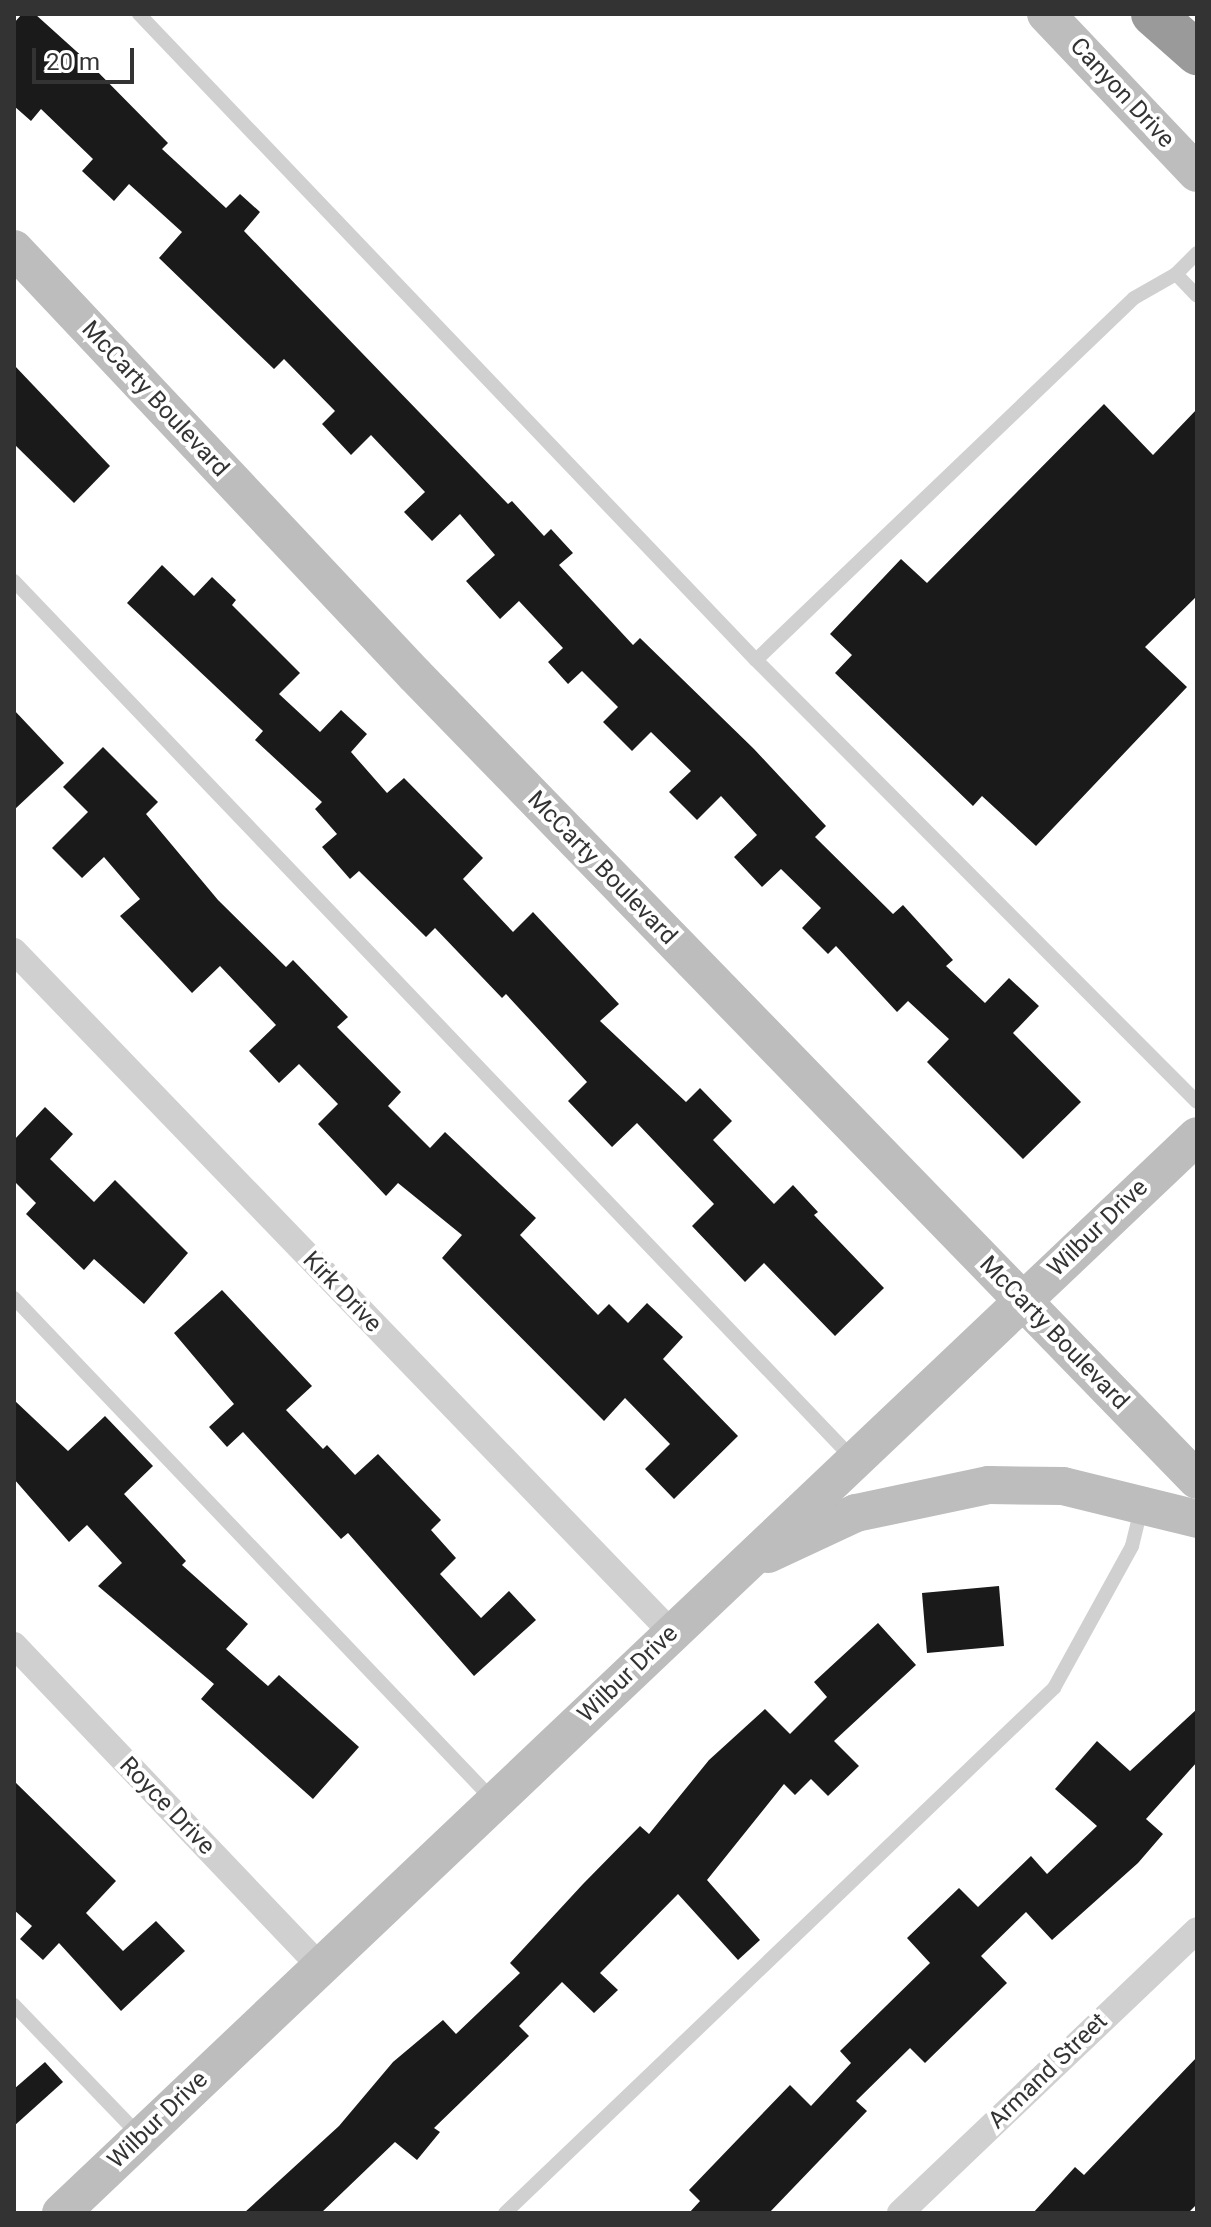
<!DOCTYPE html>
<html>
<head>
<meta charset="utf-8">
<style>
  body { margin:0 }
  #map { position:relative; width:1211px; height:2227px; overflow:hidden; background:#fff; font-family:Roboto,sans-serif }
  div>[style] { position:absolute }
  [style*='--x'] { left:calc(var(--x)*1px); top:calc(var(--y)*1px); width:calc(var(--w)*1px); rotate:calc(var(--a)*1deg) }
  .building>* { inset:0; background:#1a1a1a }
  .lane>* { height:14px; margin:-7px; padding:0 7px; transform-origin:7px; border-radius:7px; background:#d0d0d0 }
  .street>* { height:26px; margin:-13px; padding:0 13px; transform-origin:13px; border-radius:13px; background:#d0d0d0 }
  .secondary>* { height:38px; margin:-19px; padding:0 19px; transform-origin:19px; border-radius:19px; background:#bdbdbd }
  .highway>* { height:44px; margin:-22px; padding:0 22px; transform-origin:22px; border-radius:22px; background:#9a9a9a }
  span { translate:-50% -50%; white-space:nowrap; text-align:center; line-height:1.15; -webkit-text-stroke:8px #fff; paint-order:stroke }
  .street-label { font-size:24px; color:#333 }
  .frame { position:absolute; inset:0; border:16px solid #333; pointer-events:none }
  .scale { position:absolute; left:32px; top:48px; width:102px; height:36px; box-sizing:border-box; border:4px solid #333; border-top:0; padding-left:10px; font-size:24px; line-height:28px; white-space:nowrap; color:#333; -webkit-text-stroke:6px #fff; paint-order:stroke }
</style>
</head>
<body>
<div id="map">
  <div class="building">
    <i style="clip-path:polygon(22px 14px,35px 14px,86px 60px,168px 143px,162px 149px,226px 208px,240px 194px,260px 212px,244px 231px,508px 504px,512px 501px,544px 536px,551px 529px,573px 553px,559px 565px,633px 645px,640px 638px,754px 749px,826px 826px,815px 837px,893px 914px,903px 905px,953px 960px,946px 966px,985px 1003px,1009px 978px,1039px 1006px,1013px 1033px,1081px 1102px,1023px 1159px,927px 1062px,949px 1039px,908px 1001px,897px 1012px,836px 946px,828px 954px,802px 928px,821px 908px,781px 869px,762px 887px,734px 857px,757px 835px,721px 796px,697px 820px,669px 792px,691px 771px,651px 732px,632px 751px,603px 722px,618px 707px,582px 671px,568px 684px,548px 662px,563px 648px,519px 601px,500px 619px,466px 581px,495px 555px,460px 514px,432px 541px,404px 512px,425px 492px,371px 435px,351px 455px,322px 424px,335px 411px,284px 359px,274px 369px,159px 258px,182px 232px,129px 184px,114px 201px,82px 171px,93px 159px,41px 109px,31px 121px,14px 106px,14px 23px)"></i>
    <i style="clip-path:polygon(14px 365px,110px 466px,74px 503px,14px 444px)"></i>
    <i style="clip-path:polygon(1104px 404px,1153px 455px,1197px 409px,1197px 596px,1145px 647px,1187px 687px,1036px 846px,982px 796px,973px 806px,835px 673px,852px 655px,830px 634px,901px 559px,927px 583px)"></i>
    <i style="clip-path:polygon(162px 565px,194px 596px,212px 577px,236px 600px,232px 605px,300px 673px,279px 694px,320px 732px,341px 710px,367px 734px,351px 752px,387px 793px,404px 778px,483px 858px,463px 879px,513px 932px,533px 912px,619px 1004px,600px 1021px,686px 1102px,700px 1088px,732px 1121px,713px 1140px,774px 1204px,793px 1185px,818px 1212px,814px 1215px,884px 1288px,835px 1336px,764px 1263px,745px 1282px,692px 1226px,714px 1204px,637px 1123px,612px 1147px,568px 1101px,587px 1082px,506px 994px,502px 998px,435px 928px,426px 937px,359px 871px,350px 879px,322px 847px,337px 834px,315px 809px,322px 802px,255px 740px,263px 731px,127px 603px)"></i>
    <i style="clip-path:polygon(14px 710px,64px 763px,14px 810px)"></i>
    <i style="clip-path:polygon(103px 747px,158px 802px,146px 814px,218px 900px,286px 967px,293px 960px,348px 1017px,337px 1027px,401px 1092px,388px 1106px,430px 1148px,445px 1132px,536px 1218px,520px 1235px,598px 1315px,609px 1304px,628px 1323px,647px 1303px,683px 1337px,663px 1359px,738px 1436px,674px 1499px,645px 1469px,670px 1444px,625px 1398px,604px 1421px,442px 1258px,462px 1235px,398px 1183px,386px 1196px,318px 1124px,338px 1104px,299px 1064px,279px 1083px,249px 1051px,276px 1025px,220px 966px,192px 993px,120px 916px,140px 899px,104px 857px,82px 878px,52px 848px,88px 812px,63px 787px)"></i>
    <i style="clip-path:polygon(45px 1107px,73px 1134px,50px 1159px,94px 1202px,115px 1180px,188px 1253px,144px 1304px,94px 1259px,84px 1270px,26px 1214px,36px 1203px,14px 1181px,14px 1140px)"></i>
    <i style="clip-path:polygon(222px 1290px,312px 1386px,286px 1410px,323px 1449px,327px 1445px,355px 1475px,378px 1454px,441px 1520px,431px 1530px,456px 1558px,440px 1574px,481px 1618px,509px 1591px,536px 1620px,474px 1676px,348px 1533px,341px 1539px,243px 1432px,227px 1447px,209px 1427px,234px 1404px,174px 1333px)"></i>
    <i style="clip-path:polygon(14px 1400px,68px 1451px,105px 1416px,153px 1466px,124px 1494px,186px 1561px,182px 1565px,248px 1624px,226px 1649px,268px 1686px,279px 1675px,359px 1747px,313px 1799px,201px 1699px,214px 1684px,98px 1586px,122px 1563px,87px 1525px,69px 1542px,14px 1479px)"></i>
    <i style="clip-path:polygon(999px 1586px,1004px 1646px,927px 1653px,922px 1593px)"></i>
    <i style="clip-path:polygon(878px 1623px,916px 1665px,834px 1741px,859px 1766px,828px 1796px,811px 1779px,795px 1795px,784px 1784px,707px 1880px,760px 1940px,738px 1960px,678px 1894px,600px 1973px,618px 1990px,594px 2013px,562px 1982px,519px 2026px,529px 2036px,434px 2128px,440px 2132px,417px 2160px,395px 2142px,321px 2213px,244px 2213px,339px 2126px,393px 2062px,443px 2020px,456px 2034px,520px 1973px,510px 1963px,583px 1884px,640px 1826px,649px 1834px,709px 1760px,765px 1709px,790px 1734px,827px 1697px,814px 1682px)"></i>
    <i style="clip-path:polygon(1197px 1709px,1197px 1762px,1146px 1819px,1163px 1834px,1138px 1863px,1052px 1940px,1026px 1912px,981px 1956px,1007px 1983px,925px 2063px,910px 2048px,856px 2101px,867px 2111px,769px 2213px,689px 2213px,700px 2201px,689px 2190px,790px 2085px,811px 2106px,851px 2063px,840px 2051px,930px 1963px,907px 1938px,959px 1888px,978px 1907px,1031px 1856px,1047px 1874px,1097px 1826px,1055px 1789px,1097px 1741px,1130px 1771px)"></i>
    <i style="clip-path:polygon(14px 1781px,116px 1881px,86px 1913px,123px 1951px,156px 1921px,185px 1951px,121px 2011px,59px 1943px,43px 1960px,20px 1939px,32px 1926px,14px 1910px)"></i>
    <i style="clip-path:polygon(1197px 2057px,1197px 2204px,1188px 2213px,1033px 2213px,1075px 2167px,1084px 2175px)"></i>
    <i style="clip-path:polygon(45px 2062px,63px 2082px,14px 2126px,14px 2089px)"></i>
  </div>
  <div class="lane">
    <i style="--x:139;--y:14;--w:893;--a:46.32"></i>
    <i style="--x:756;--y:660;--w:624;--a:45.06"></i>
    <i style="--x:1197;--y:253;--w:30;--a:135"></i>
    <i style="--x:1176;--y:274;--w:30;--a:46"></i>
    <i style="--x:14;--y:581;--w:1214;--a:46.3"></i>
    <i style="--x:756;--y:660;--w:523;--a:-43.76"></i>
    <i style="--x:1134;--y:298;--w:48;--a:-29.7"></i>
    <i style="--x:14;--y:1298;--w:695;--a:46.34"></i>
    <i style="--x:14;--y:2005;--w:182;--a:46.1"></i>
    <i style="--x:505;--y:2213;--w:760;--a:-43.72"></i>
    <i style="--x:1054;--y:1688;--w:162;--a:-61.2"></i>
    <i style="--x:1132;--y:1546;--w:42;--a:-76.3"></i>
  </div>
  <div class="street">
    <i style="--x:14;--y:951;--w:946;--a:46.03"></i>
    <i style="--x:14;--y:1645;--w:443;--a:46.4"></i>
    <i style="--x:900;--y:2213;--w:410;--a:-43.6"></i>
  </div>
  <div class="secondary">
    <i style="--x:1046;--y:14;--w:219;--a:46.5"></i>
    <i style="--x:14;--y:249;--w:585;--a:46.73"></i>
    <i style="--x:415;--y:675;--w:1122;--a:45.83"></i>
    <i style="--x:768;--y:1554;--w:97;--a:-25"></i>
    <i style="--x:856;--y:1513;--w:136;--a:-11.9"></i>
    <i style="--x:989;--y:1485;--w:74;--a:0.8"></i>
    <i style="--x:1063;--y:1486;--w:138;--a:13.8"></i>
    <i style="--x:61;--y:2213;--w:1565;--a:-43.47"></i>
  </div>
  <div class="highway">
    <i style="--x:1153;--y:14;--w:59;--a:41.6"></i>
  </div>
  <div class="street-label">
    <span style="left:1122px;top:93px;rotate:47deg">Canyon Drive</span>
    <span style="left:155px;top:399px;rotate:47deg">McCarty Boulevard</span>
    <span style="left:602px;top:868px;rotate:46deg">McCarty Boulevard</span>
    <span style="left:1098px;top:1228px;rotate:-44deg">Wilbur Drive</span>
    <span style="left:342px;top:1292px;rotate:46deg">Kirk Drive</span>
    <span style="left:1054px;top:1333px;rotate:46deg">McCarty Boulevard</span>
    <span style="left:628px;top:1674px;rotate:-44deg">Wilbur Drive</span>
    <span style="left:167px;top:1806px;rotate:46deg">Royce Drive</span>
    <span style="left:1048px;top:2071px;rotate:-44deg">Armand Street</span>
    <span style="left:158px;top:2120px;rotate:-44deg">Wilbur Drive</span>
  </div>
  <div class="frame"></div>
  <div class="scale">20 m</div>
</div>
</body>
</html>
